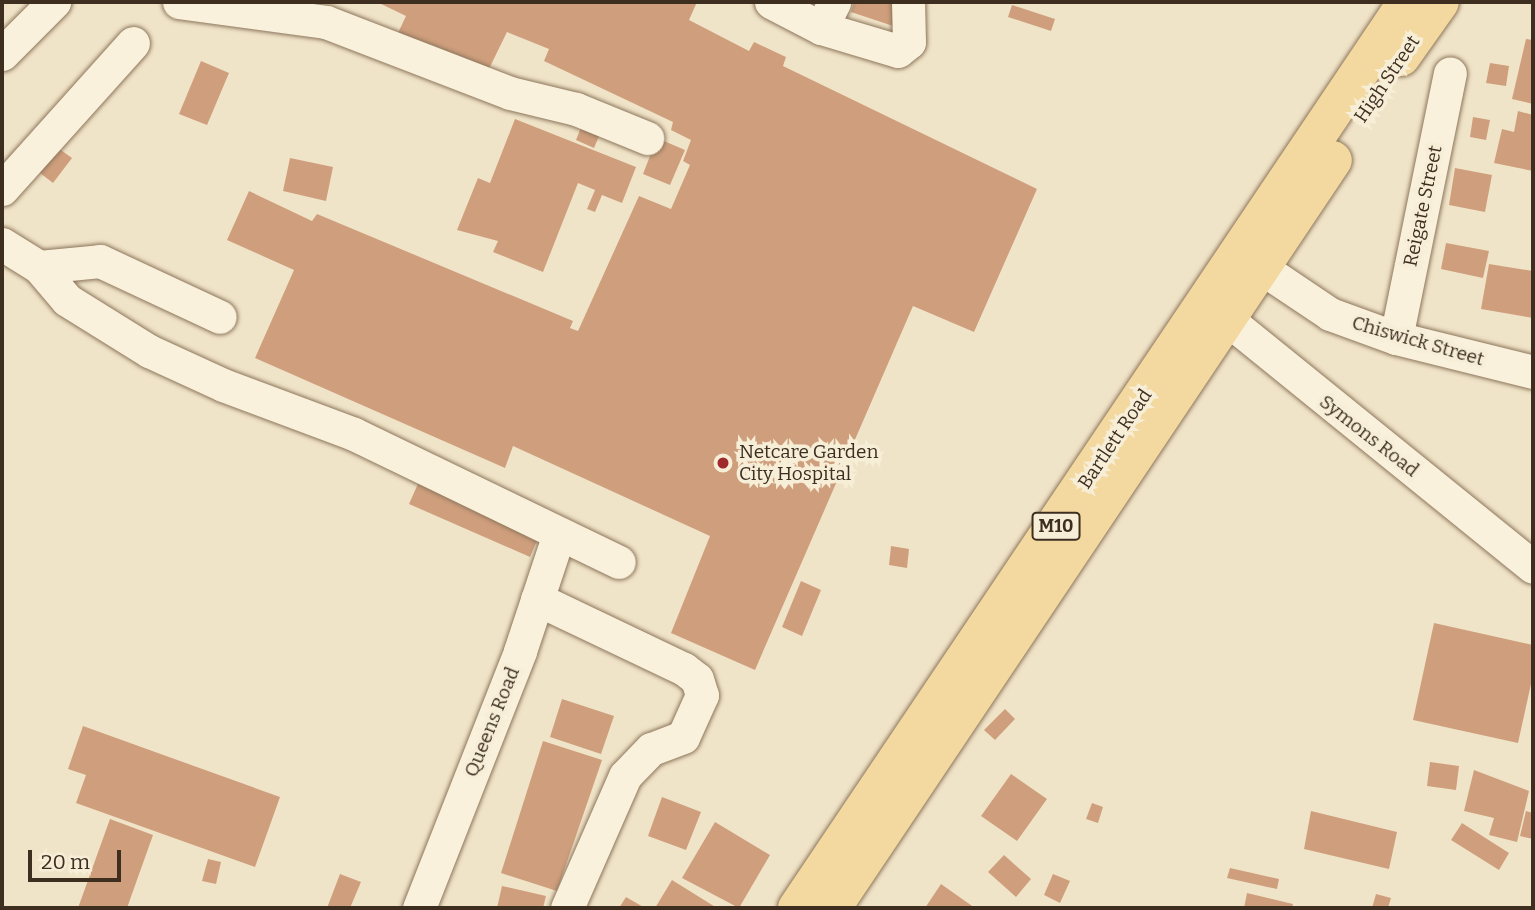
<!DOCTYPE html>
<html>
<head>
<meta charset="utf-8">
<style>
  body { margin:0 }
  #map { position:relative; width:1535px; height:910px; overflow:hidden; background:#f0e4c8; font-family:Bitter,serif }
  div>[style] { position:absolute }
  [style*='--x'] { left:calc(var(--x)*1px); top:calc(var(--y)*1px); width:calc(var(--w)*1px); rotate:calc(var(--a)*1deg) }
  .building>* { inset:0; background:#cf9f7d }
  .roads { filter:drop-shadow(0 0 2px #8d765c) drop-shadow(0 0 2px #8d765c) }
  .minor>* { height:33px; margin:-16.5px; padding:0 16.5px; transform-origin:16.5px; border-radius:16.5px; background:#faf1dc }
  .major>* { height:38px; margin:-19px; padding:0 19px; transform-origin:19px; border-radius:19px; background:#f3d9a0 }
  .dots>* { width:19px; height:19px; translate:-50% -50%; box-sizing:border-box; border:4px solid #f7eed8; border-radius:50% }
  span { translate:-50% -50%; white-space:nowrap; text-align:center; line-height:1.15; -webkit-text-stroke:7px #f7eed8; paint-order:stroke }
  .shield-label span { padding:2px 5px; background:#f7eed8; border:2px solid; border-radius:5px; -webkit-text-stroke-width:0 }
  .shield-label { font-size:18px; color:#3d2e20; font-weight:700 }
  .street-label { font-size:19px; color:#3d2e20 }
  .poi-label { font-size:19px; color:#3d2e20 }
  .left { translate:0 -50%; text-align:left }
  .frame { position:absolute; inset:0; border:4px solid #3d2e20; pointer-events:none }
  .scale { position:absolute; left:28px; top:850px; width:93px; height:32px; box-sizing:border-box; border:4px solid #3d2e20; border-top:0; padding-left:9px; font-size:21px; line-height:24px; white-space:nowrap; color:#3d2e20; -webkit-text-stroke:5px #f7eed8; paint-order:stroke }
</style>
</head>
<body>
<div id="map">
  <div class="building">
    <i style="clip-path:polygon(377px 2px,697px 2px,689px 20px,749px 51px,754px 42px,786px 57px,783px 66px,1037px 189px,974px 332px,913px 306px,755px 670px,671px 633px,710px 536px,513px 446px,505px 468px,255px 358px,294px 270px,227px 240px,249px 191px,312px 221px,317px 214px,573px 321px,570px 328px,578px 331px,639px 196px,671px 209px,690px 165px,683px 161px,691px 140px,671px 130px,673px 122px,544px 61px,549px 49px,507px 32px,484px 79px,398px 33px,406px 16px)"></i>
    <i style="clip-path:polygon(854px 2px,889px 2px,900px 6px,893px 26px,851px 12px)"></i>
    <i style="clip-path:polygon(1012px 5px,1055px 19px,1051px 31px,1008px 17px)"></i>
    <i style="clip-path:polygon(1526px 39px,1533px 40px,1533px 104px,1512px 99px)"></i>
    <i style="clip-path:polygon(201px 61px,229px 73px,207px 125px,179px 114px)"></i>
    <i style="clip-path:polygon(1490px 63px,1509px 66px,1506px 86px,1486px 83px)"></i>
    <i style="clip-path:polygon(1518px 111px,1533px 115px,1533px 171px,1494px 163px,1502px 129px,1514px 132px)"></i>
    <i style="clip-path:polygon(1473px 117px,1490px 120px,1486px 140px,1470px 137px)"></i>
    <i style="clip-path:polygon(515px 119px,636px 167px,622px 203px,602px 195px,595px 212px,587px 209px,595px 190px,578px 183px,543px 272px,493px 252px,498px 241px,457px 230px,478px 178px,490px 183px)"></i>
    <i style="clip-path:polygon(582px 125px,600px 134px,594px 148px,576px 140px)"></i>
    <i style="clip-path:polygon(657px 138px,685px 150px,670px 185px,643px 174px)"></i>
    <i style="clip-path:polygon(58px 148px,72px 158px,53px 183px,40px 173px)"></i>
    <i style="clip-path:polygon(290px 158px,333px 167px,326px 201px,283px 191px)"></i>
    <i style="clip-path:polygon(1455px 168px,1492px 175px,1485px 212px,1449px 205px)"></i>
    <i style="clip-path:polygon(1446px 243px,1489px 251px,1483px 278px,1441px 269px)"></i>
    <i style="clip-path:polygon(1489px 264px,1533px 271px,1533px 318px,1481px 309px)"></i>
    <i style="clip-path:polygon(421px 477px,542px 529px,530px 557px,409px 504px)"></i>
    <i style="clip-path:polygon(891px 546px,909px 549px,907px 568px,889px 565px)"></i>
    <i style="clip-path:polygon(801px 581px,821px 590px,802px 636px,782px 627px)"></i>
    <i style="clip-path:polygon(1434px 623px,1533px 645px,1533px 675px,1518px 743px,1413px 720px)"></i>
    <i style="clip-path:polygon(562px 699px,614px 716px,601px 754px,550px 737px)"></i>
    <i style="clip-path:polygon(1005px 709px,1015px 719px,995px 740px,984px 730px)"></i>
    <i style="clip-path:polygon(83px 726px,280px 797px,255px 867px,76px 803px,86px 775px,68px 769px)"></i>
    <i style="clip-path:polygon(543px 741px,602px 760px,557px 891px,501px 873px)"></i>
    <i style="clip-path:polygon(1430px 762px,1459px 766px,1456px 790px,1427px 786px)"></i>
    <i style="clip-path:polygon(1474px 770px,1529px 791px,1517px 842px,1489px 835px,1494px 818px,1464px 811px)"></i>
    <i style="clip-path:polygon(1011px 774px,1047px 799px,1017px 841px,981px 816px)"></i>
    <i style="clip-path:polygon(662px 797px,701px 812px,686px 850px,648px 836px)"></i>
    <i style="clip-path:polygon(1092px 803px,1103px 807px,1098px 823px,1086px 819px)"></i>
    <i style="clip-path:polygon(1311px 811px,1397px 832px,1389px 869px,1304px 849px)"></i>
    <i style="clip-path:polygon(1526px 811px,1533px 813px,1533px 839px,1520px 836px)"></i>
    <i style="clip-path:polygon(110px 819px,153px 835px,127px 908px,78px 908px)"></i>
    <i style="clip-path:polygon(715px 822px,770px 855px,739px 908px,682px 878px)"></i>
    <i style="clip-path:polygon(1462px 823px,1509px 853px,1499px 870px,1451px 840px)"></i>
    <i style="clip-path:polygon(1004px 855px,1031px 879px,1016px 897px,988px 872px)"></i>
    <i style="clip-path:polygon(208px 859px,221px 862px,216px 884px,202px 881px)"></i>
    <i style="clip-path:polygon(1230px 868px,1279px 879px,1277px 889px,1227px 878px)"></i>
    <i style="clip-path:polygon(340px 874px,361px 882px,350px 908px,327px 908px)"></i>
    <i style="clip-path:polygon(1053px 874px,1070px 881px,1060px 903px,1044px 895px)"></i>
    <i style="clip-path:polygon(672px 880px,717px 908px,655px 908px)"></i>
    <i style="clip-path:polygon(941px 884px,975px 908px,925px 908px)"></i>
    <i style="clip-path:polygon(502px 886px,546px 896px,543px 908px,497px 908px)"></i>
    <i style="clip-path:polygon(1247px 893px,1293px 904px,1292px 908px,1244px 908px)"></i>
    <i style="clip-path:polygon(1376px 894px,1391px 898px,1388px 908px,1372px 908px)"></i>
    <i style="clip-path:polygon(626px 897px,645px 908px,619px 908px)"></i>
  </div>
  <div class="roads">
    <div class="minor">
      <i style="--x:179;--y:2;--w:148;--a:7.7"></i>
      <i style="--x:326;--y:22;--w:197;--a:21.1"></i>
      <i style="--x:510;--y:93;--w:68;--a:13.6"></i>
      <i style="--x:576;--y:109;--w:77;--a:22.2"></i>
      <i style="--x:771;--y:2;--w:56;--a:27.5"></i>
      <i style="--x:821;--y:28;--w:80;--a:16.6"></i>
      <i style="--x:898;--y:51;--w:14;--a:-39"></i>
      <i style="--x:909;--y:42;--w:40;--a:-91.4"></i>
      <i style="--x:821;--y:28;--w:29;--a:-63"></i>
      <i style="--x:2;--y:54;--w:74;--a:-45"></i>
      <i style="--x:2;--y:189;--w:196;--a:-48.1"></i>
      <i style="--x:2;--y:244;--w:44;--a:31.9"></i>
      <i style="--x:39;--y:267;--w:43;--a:49.7"></i>
      <i style="--x:67;--y:300;--w:97;--a:31.9"></i>
      <i style="--x:149;--y:351;--w:81;--a:24.7"></i>
      <i style="--x:223;--y:385;--w:140;--a:20.5"></i>
      <i style="--x:354;--y:434;--w:294;--a:25.8"></i>
      <i style="--x:1246;--y:247;--w:28;--a:52"></i>
      <i style="--x:1263;--y:269;--w:81;--a:33.9"></i>
      <i style="--x:1330;--y:314;--w:70;--a:20"></i>
      <i style="--x:1396;--y:338;--w:141;--a:13.9"></i>
      <i style="--x:39;--y:267;--w:61;--a:-5.6"></i>
      <i style="--x:100;--y:261;--w:132;--a:25"></i>
      <i style="--x:1207;--y:303;--w:419;--a:39"></i>
      <i style="--x:1396;--y:338;--w:270;--a:-78.5"></i>
      <i style="--x:537;--y:599;--w:163;--a:25.5"></i>
      <i style="--x:684;--y:669;--w:16;--a:38"></i>
      <i style="--x:697;--y:679;--w:17;--a:73"></i>
      <i style="--x:702;--y:695;--w:46;--a:114.3"></i>
      <i style="--x:683;--y:737;--w:34;--a:159"></i>
      <i style="--x:651;--y:749;--w:37;--a:134"></i>
      <i style="--x:625;--y:776;--w:144;--a:113.7"></i>
      <i style="--x:419;--y:908;--w:276;--a:-68.5"></i>
      <i style="--x:520;--y:651;--w:123;--a:-71.6"></i>
    </div>
    <div class="major">
      <i style="--x:1401;--y:57;--w:67;--a:-54.7"></i>
      <i style="--x:797;--y:908;--w:1092;--a:-56.05"></i>
      <i style="--x:832;--y:908;--w:900;--a:-56.19"></i>
    </div>
  </div>
  <div class="dots">
    <i style="left:723px;top:463px;background:#9e2a2b"></i>
  </div>
  <div class="shield-label">
    <span style="left:1056px;top:526px">M10</span>
  </div>
  <div class="street-label">
    <span style="left:1387px;top:79px;rotate:-56deg">High Street</span>
    <span style="left:1423px;top:206px;rotate:-78deg">Reigate Street</span>
    <span style="left:1418px;top:341px;rotate:16deg">Chiswick Street</span>
    <span style="left:1369px;top:436px;rotate:38deg">Symons Road</span>
    <span style="left:1115px;top:439px;rotate:-56deg">Bartlett Road</span>
    <span style="left:492px;top:722px;rotate:-68deg">Queens Road</span>
  </div>
  <div class="poi-label">
    <span class="left" style="left:739px;top:463px">Netcare Garden<br>City Hospital</span>
  </div>
  <div class="frame"></div>
  <div class="scale">20 m</div>
</div>
</body>
</html>
